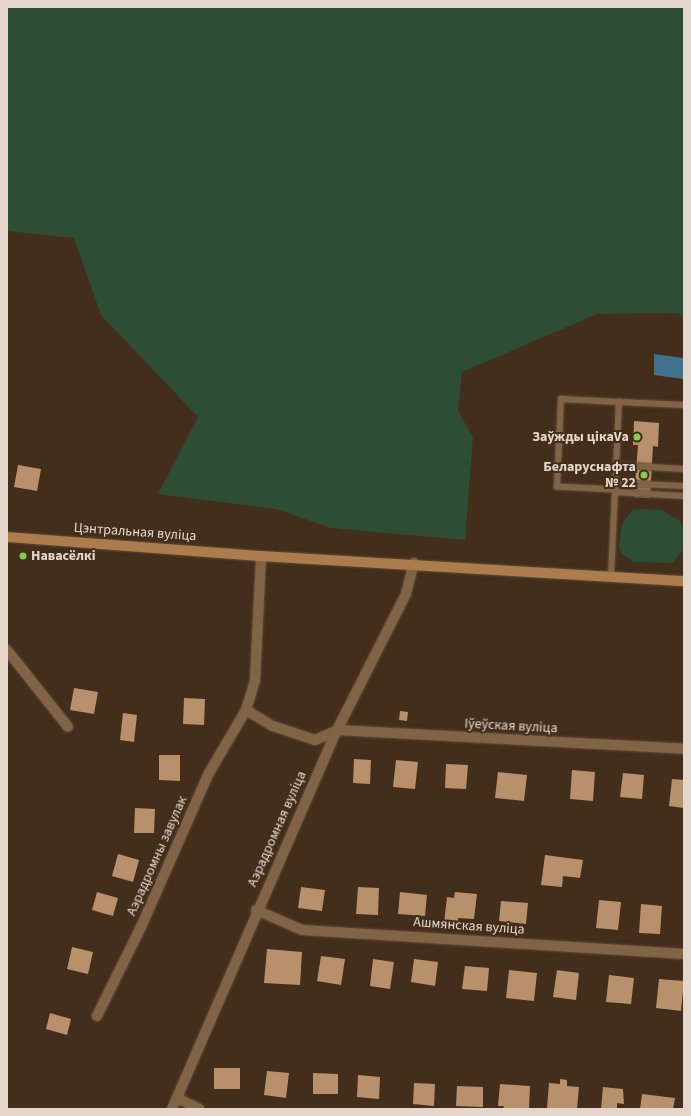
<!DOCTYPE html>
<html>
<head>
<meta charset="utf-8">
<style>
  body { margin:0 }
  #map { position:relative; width:691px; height:1116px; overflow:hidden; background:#432e1b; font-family:"Source Sans 3",sans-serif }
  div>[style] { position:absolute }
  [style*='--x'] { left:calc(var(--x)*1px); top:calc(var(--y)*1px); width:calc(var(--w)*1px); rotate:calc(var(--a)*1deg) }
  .green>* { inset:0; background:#2d4e34 }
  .water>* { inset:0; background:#40728d }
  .building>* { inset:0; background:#b8906c }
  .roads { filter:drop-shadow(0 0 1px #604c3b) drop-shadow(0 0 1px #604c3b) }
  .service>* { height:5.5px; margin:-2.75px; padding:0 2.75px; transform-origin:2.75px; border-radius:2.75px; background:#816346 }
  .minor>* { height:10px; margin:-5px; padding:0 5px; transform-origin:5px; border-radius:5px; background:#816346 }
  .secondary>* { height:10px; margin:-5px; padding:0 5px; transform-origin:5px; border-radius:5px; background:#ad7c4d }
  .dots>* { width:11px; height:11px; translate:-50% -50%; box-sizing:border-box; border:2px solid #432e1b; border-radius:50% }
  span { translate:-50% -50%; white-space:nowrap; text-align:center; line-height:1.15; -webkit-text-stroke:4px #432e1b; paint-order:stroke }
  .poi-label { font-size:14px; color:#e4d6cb; font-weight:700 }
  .right { translate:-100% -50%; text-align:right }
  .left { translate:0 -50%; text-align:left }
  .street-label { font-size:14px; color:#e4d6cb }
  .frame { position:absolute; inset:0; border:8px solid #e4d6cb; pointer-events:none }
</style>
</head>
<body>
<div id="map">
  <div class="green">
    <i style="clip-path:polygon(7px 7px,684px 7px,684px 318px,678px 313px,597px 314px,462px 372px,458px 411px,473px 437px,465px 540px,331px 528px,276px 509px,158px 494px,198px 417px,101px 315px,74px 238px,7px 231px)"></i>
    <i style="clip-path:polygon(640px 509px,662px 510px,680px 521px,684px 532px,683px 550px,673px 563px,634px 562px,622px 554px,619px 547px,622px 524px,632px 510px)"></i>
  </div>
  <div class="water">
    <i style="clip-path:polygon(654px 354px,684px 358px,684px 379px,654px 375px)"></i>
  </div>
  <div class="building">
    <i style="clip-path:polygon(634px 421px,659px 423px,658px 447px,653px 446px,650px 498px,634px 497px,638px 445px,633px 445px)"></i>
    <i style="clip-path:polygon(18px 465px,41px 469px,37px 491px,14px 487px)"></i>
    <i style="clip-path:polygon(74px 688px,98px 692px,94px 714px,70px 710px)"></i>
    <i style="clip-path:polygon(184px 698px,205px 699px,204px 725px,183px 724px)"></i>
    <i style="clip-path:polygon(400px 711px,408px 712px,407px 721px,399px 720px)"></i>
    <i style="clip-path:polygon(123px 713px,137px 715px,134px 742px,120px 740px)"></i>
    <i style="clip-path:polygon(159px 755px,180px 755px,180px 781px,159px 780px)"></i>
    <i style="clip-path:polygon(354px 759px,371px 760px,370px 784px,353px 783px)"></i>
    <i style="clip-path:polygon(396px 760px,418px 762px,415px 789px,393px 787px)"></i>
    <i style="clip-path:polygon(446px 764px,468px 765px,466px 789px,445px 788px)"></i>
    <i style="clip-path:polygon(572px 770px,595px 772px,593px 801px,570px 799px)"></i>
    <i style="clip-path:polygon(498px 772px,527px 775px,524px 801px,495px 798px)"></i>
    <i style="clip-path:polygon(623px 773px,644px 775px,642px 799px,620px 797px)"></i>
    <i style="clip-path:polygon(672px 779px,684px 780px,684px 808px,669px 806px)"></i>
    <i style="clip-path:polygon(135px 808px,155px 809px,154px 833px,134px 833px)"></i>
    <i style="clip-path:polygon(118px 854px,139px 860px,133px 882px,112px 876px)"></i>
    <i style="clip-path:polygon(545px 855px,583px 860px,580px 878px,563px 876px,562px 887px,541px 885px)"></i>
    <i style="clip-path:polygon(301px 887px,325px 890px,322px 911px,298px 908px)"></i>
    <i style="clip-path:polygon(358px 887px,379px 888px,378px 915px,356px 914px)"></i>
    <i style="clip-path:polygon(97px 892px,118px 898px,113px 916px,92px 910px)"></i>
    <i style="clip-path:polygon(400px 892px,427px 895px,425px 916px,398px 914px)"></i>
    <i style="clip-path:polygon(455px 892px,477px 894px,474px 919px,458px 918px,458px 924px,444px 923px,447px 897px,454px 898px)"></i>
    <i style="clip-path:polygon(599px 900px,621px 902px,618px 930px,596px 928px)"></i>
    <i style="clip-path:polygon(501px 901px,528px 903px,526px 924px,499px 921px)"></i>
    <i style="clip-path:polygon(641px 904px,662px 906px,660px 934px,639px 933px)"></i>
    <i style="clip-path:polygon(72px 947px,93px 952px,88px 974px,67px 969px)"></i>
    <i style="clip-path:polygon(267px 949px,302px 952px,300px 985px,264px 983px)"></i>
    <i style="clip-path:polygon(321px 956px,345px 959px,341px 985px,317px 981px)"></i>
    <i style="clip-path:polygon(373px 959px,394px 962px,390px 989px,370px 986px)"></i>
    <i style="clip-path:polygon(414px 959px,438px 962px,435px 986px,411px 982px)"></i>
    <i style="clip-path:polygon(465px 966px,489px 968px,487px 991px,462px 989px)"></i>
    <i style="clip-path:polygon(509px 970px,537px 973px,534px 1001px,506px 998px)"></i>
    <i style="clip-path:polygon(557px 970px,579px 973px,576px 1000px,553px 997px)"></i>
    <i style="clip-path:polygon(609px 975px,634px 978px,631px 1004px,606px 1002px)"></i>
    <i style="clip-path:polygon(659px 979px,684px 981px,681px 1011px,656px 1008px)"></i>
    <i style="clip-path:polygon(50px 1013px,71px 1019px,67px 1035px,46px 1029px)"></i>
    <i style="clip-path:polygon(214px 1068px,240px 1068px,240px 1089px,214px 1089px)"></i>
    <i style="clip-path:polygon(267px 1071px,289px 1073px,286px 1098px,264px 1095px)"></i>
    <i style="clip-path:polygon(313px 1073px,338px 1074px,338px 1094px,313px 1094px)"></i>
    <i style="clip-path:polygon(358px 1075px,380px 1077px,379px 1099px,357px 1097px)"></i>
    <i style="clip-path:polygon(560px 1079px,567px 1080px,567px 1086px,579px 1087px,577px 1109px,547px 1108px,549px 1083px,560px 1084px)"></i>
    <i style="clip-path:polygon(414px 1083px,435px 1084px,434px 1106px,413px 1104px)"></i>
    <i style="clip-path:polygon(500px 1084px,530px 1086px,529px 1109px,503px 1109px,504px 1106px,498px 1106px)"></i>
    <i style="clip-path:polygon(457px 1086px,483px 1087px,483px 1107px,456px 1106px)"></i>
    <i style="clip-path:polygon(603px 1087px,623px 1089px,624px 1104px,617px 1103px,617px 1109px,601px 1109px)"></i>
    <i style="clip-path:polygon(642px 1094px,675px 1098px,673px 1109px,640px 1109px)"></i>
  </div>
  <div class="roads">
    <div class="service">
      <i style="--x:616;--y:465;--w:68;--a:3.4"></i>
      <i style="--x:615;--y:483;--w:69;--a:2.5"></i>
      <i style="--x:615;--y:490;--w:58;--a:-177"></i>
      <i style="--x:557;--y:487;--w:88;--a:-87.4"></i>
      <i style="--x:561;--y:399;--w:58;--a:3"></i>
      <i style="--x:615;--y:492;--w:90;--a:-87.5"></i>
      <i style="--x:619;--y:402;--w:65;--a:2.6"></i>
      <i style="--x:611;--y:576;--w:84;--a:-87.3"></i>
      <i style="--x:615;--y:492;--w:69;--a:3.3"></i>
    </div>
    <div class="minor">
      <i style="--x:7;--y:650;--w:98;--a:51.6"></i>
      <i style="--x:246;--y:710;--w:31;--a:31"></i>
      <i style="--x:273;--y:726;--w:44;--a:18.4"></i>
      <i style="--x:315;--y:740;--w:24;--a:-24"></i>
      <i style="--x:337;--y:730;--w:348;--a:3.1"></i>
      <i style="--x:256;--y:910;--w:50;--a:23.5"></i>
      <i style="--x:302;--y:930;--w:383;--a:3.6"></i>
      <i style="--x:97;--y:1016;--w:99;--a:-63.7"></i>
      <i style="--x:141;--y:927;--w:168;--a:-66.2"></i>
      <i style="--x:209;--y:773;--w:73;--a:-59.6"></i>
      <i style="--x:246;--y:710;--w:31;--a:-73"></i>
      <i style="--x:255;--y:680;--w:124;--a:-87.2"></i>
      <i style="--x:177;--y:1098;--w:25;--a:26"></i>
      <i style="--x:172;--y:1109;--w:413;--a:-66.5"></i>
      <i style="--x:337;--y:730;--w:153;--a:-63.1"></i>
      <i style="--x:406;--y:594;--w:32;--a:-76"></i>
    </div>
    <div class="secondary">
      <i style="--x:7;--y:537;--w:255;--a:4.3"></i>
      <i style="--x:261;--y:556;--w:424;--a:3.4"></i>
    </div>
  </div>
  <div class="dots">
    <i style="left:637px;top:437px;background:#83d04e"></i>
    <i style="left:644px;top:475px;background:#83d04e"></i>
    <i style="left:23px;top:556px;background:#83d04e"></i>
  </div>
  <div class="poi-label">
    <span class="right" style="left:629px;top:437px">Заўжды цікаVа</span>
    <span class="right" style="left:636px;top:475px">Беларуснафта<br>№ 22</span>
    <span class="left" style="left:31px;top:556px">Навасёлкі</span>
  </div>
  <div class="street-label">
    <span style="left:135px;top:532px;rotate:4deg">Цэнтральная вуліца</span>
    <span style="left:511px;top:726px;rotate:3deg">Іўеўская вуліца</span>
    <span style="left:277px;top:829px;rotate:-66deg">Аэрадромная вуліца</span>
    <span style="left:157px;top:856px;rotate:-66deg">Аэрадромны завулак</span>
    <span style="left:469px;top:926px;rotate:4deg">Ашмянская вуліца</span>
  </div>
  <div class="frame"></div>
</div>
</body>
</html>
